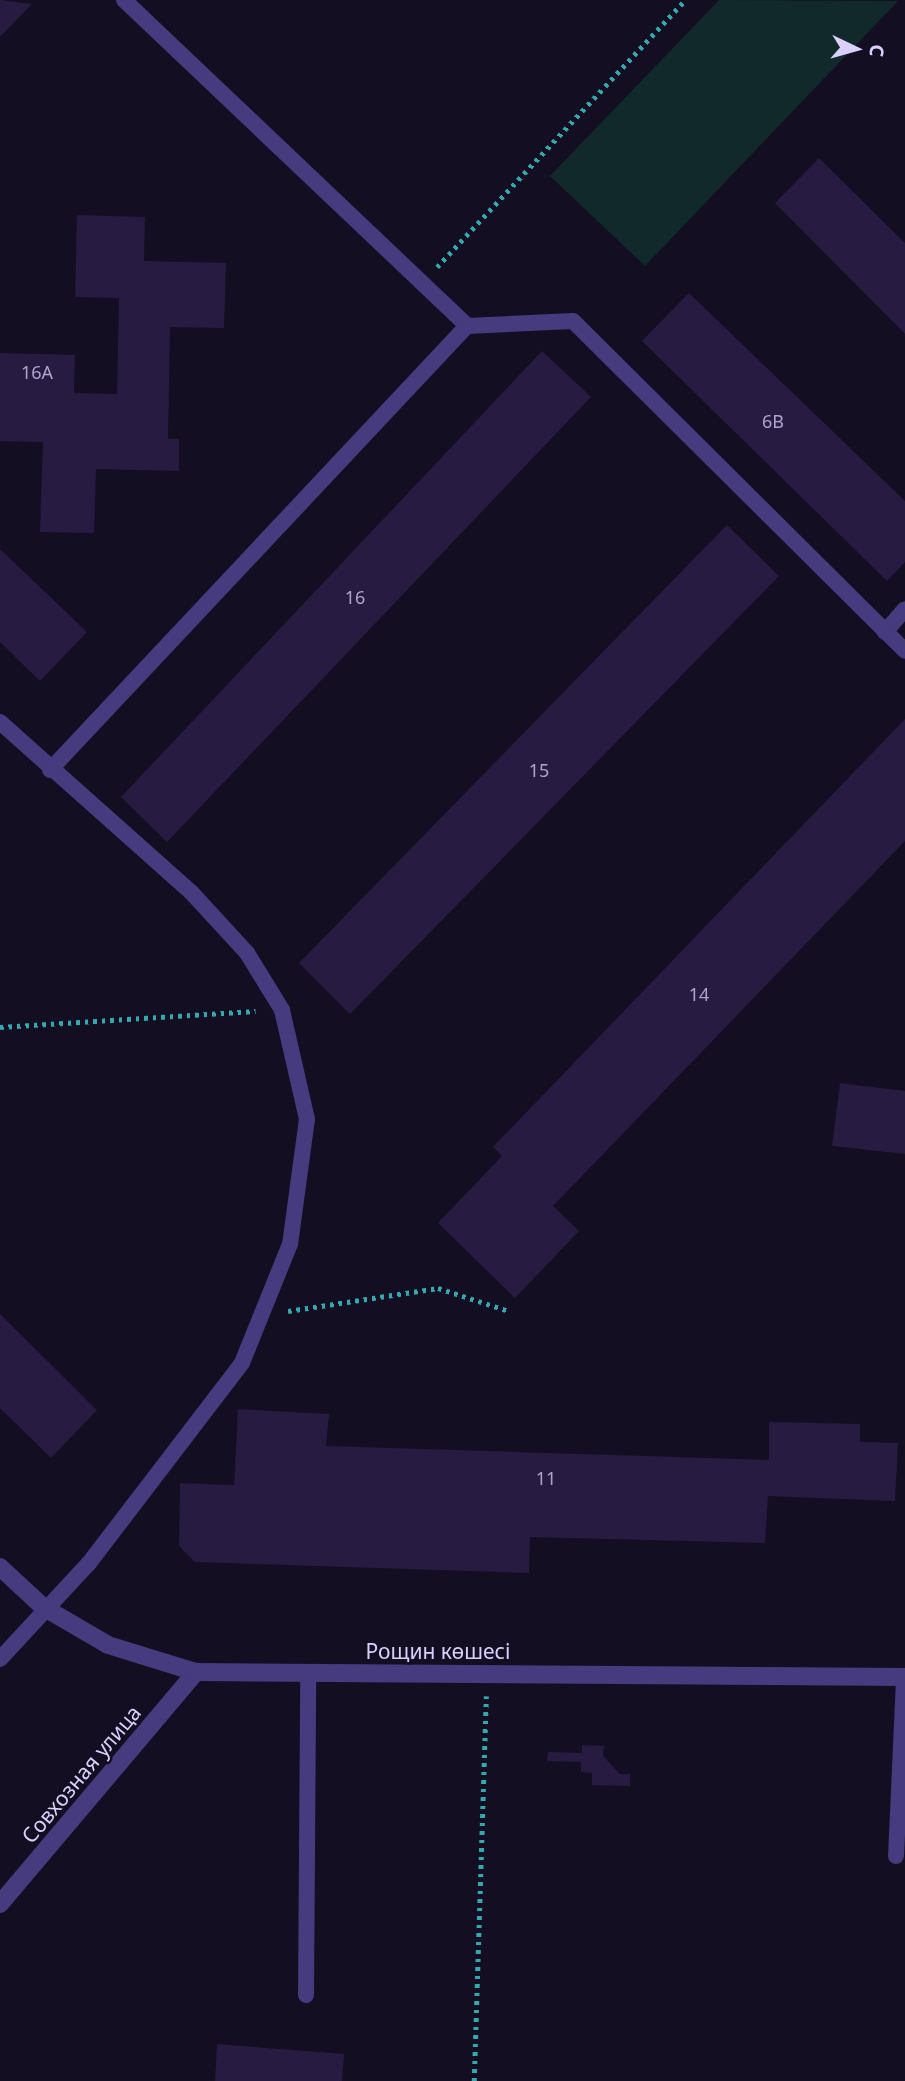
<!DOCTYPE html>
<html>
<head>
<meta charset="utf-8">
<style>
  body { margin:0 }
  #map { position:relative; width:905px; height:2081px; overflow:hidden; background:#130e21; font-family:"Noto Sans",sans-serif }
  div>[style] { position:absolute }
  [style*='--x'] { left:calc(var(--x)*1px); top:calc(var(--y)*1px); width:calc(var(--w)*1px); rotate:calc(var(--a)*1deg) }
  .green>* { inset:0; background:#11292b }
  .building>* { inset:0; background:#271b41 }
  .path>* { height:4.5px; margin-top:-2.25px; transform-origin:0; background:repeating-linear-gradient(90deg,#32a8af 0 3.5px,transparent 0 8.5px) }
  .service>* { height:16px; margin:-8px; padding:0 8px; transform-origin:8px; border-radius:8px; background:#453b7e }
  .minor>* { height:18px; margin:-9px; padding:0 9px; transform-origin:9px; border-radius:9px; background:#453b7e }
  .tertiary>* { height:18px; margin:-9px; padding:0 9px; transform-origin:9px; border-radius:9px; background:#453b7e }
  span { translate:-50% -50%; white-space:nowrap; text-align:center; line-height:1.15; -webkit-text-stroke:5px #130e21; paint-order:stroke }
  .number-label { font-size:18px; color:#ada3ce }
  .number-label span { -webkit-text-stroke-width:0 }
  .street-label { font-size:21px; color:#dad0fd }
  .north { position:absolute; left:821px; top:14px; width:70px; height:70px; -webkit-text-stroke:5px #130e21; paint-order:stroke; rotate:95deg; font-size:19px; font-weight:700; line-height:28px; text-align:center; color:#dad0fd }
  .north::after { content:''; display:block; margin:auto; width:24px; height:32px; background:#dad0fd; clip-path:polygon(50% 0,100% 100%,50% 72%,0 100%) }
</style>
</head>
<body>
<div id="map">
  <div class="green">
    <i style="clip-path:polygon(719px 0,898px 1px,645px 266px,550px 176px)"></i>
  </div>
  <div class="building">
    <i style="clip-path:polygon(0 0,32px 4px,0 37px)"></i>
    <i style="clip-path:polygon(819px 158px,905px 243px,905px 334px,775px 203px)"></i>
    <i style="clip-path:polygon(77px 215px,145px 217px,144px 261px,226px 263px,224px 328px,170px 327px,168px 439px,179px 439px,179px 471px,96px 469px,94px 533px,40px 532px,43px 442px,0 441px,0 353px,75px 355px,74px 393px,117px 394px,119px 298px,75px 297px)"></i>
    <i style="clip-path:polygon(689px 293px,905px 501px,905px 562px,887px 581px,642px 341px)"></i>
    <i style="clip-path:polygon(542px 351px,591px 397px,167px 842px,121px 797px)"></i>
    <i style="clip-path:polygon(727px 525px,779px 576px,350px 1014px,299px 963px)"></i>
    <i style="clip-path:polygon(0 549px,87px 632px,40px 681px,0 642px)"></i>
    <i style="clip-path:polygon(905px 719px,905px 841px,553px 1206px,579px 1231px,515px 1298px,438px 1223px,502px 1156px,493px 1147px)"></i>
    <i style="clip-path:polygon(840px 1083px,905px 1091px,905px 1154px,832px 1146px)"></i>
    <i style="clip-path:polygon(0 1314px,97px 1410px,51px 1458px,0 1408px)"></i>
    <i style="clip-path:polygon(238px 1409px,329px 1414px,326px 1446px,769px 1460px,769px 1422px,860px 1424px,860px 1442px,898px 1443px,895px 1501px,768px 1496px,765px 1543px,530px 1537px,529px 1573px,195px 1562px,179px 1546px,180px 1483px,234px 1485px)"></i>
    <i style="clip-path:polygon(582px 1745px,604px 1746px,603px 1756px,620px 1774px,630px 1774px,630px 1786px,592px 1785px,592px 1773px,581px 1772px,581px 1762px,547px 1761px,548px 1752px,582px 1753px)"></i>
    <i style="clip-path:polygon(217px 2044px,344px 2054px,342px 2081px,215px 2081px)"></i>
  </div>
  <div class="path">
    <i style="--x:437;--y:267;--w:364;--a:-47.1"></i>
    <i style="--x:0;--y:1027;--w:256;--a:-3.6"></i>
    <i style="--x:288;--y:1311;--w:152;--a:-8.7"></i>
    <i style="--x:438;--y:1288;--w:75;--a:17.9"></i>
    <i style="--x:474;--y:2081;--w:385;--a:-88.2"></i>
  </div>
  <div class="service">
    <i style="--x:124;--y:0;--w:473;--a:43.5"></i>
    <i style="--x:885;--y:632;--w:30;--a:-49"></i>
    <i style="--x:0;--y:722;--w:256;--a:41.7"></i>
    <i style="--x:191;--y:892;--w:83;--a:47.4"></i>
    <i style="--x:247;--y:953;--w:67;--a:58.4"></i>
    <i style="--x:282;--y:1010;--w:112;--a:77.1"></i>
    <i style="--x:307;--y:1119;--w:126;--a:97.7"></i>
    <i style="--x:290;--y:1244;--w:128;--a:112"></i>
    <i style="--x:242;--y:1363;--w:252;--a:127.4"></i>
    <i style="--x:89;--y:1563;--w:131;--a:132.8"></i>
    <i style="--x:50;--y:770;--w:609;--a:-46.8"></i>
    <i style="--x:467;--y:326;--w:106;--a:-2.7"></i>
    <i style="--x:573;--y:321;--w:468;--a:44.8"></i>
    <i style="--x:896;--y:1856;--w:179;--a:-87.4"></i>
    <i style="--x:306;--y:1995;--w:322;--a:-89.6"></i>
  </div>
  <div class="minor">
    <i style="--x:0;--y:1904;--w:304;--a:-49.8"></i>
  </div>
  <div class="tertiary">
    <i style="--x:0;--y:1567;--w:59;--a:42.9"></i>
    <i style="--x:43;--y:1607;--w:75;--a:30.3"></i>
    <i style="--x:108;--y:1645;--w:92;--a:17.1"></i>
    <i style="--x:196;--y:1672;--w:709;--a:0.4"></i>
  </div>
  <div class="number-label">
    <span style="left:37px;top:372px">16А</span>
    <span style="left:773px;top:421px">6В</span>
    <span style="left:355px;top:597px">16</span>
    <span style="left:539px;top:770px">15</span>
    <span style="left:699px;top:994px">14</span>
    <span style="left:546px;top:1478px">11</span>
  </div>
  <div class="street-label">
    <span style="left:438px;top:1651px">Рощин көшесі</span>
    <span style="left:81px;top:1774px;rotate:-50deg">Совхозная улица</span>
  </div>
  <div class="north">С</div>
</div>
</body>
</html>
